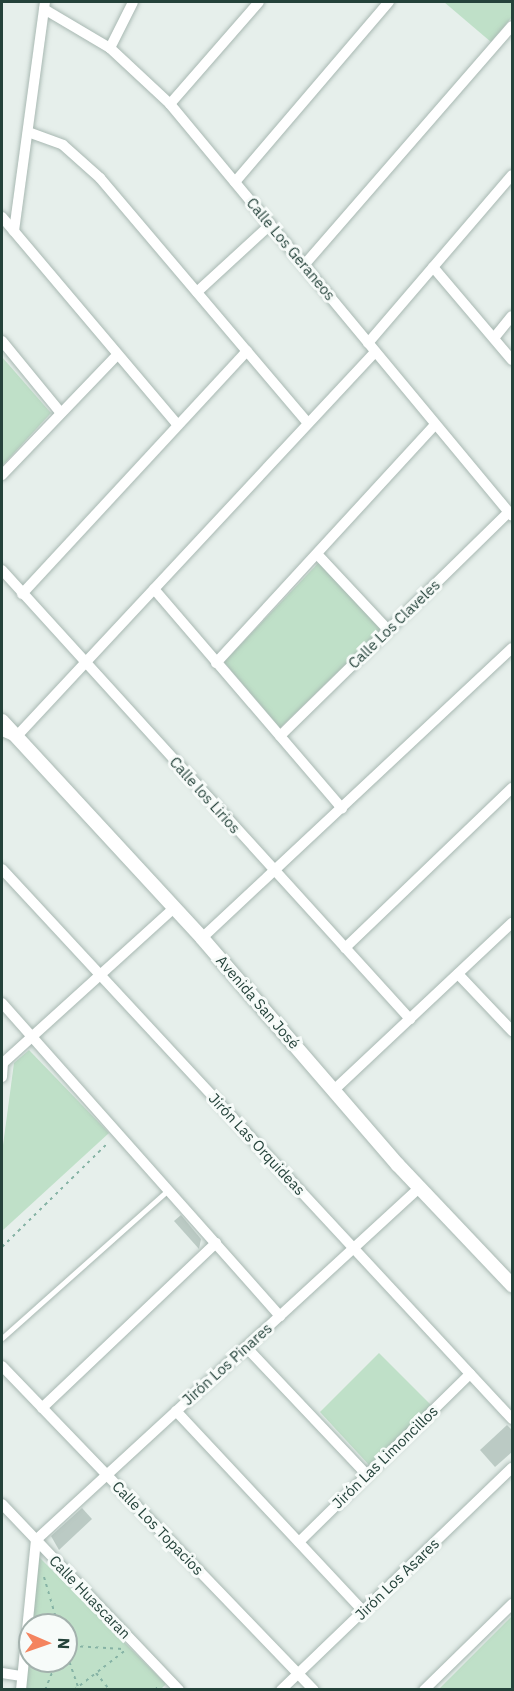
<!DOCTYPE html>
<html>
<head>
<meta charset="utf-8">
<style>
  body { margin:0 }
  #map { position:relative; width:514px; height:1691px; overflow:hidden; background:#e6efeb; font-family:"IBM Plex Sans",sans-serif }
  div>[style] { position:absolute }
  [style*='--x'] { left:calc(var(--x)*1px); top:calc(var(--y)*1px); width:calc(var(--w)*1px); rotate:calc(var(--a)*1deg) }
  .green>* { inset:0; background:#bfe0c8 }
  .building>* { inset:0; background:#bbcac4 }
  .path>* { height:2px; margin-top:-1px; transform-origin:0; background:repeating-linear-gradient(90deg,#86b3a5 0 3px,transparent 0 7.5px) }
  .roads { filter:drop-shadow(0 0 2px #a8b8b2) drop-shadow(0 0 2px #a8b8b2) }
  .service>* { height:5px; margin:-2.5px; padding:0 2.5px; transform-origin:2.5px; border-radius:2.5px; background:#fff }
  .minor>* { height:10px; margin:-5px; padding:0 5px; transform-origin:5px; border-radius:5px; background:#fff }
  .tertiary>* { height:14px; margin:-7px; padding:0 7px; transform-origin:7px; border-radius:7px; background:#fff }
  span { translate:-50% -50%; white-space:nowrap; text-align:center; line-height:1.15; -webkit-text-stroke:6px #f7fbf9; paint-order:stroke }
  .street-label { font-size:15px; color:#24423a }
  .frame { position:absolute; inset:0; border:3px solid #24423a; pointer-events:none }
  .north { position:absolute; left:18px; top:1613px; width:60px; height:60px; box-sizing:border-box; background:#f7fbf9; border:2px solid #a3b1ad; border-radius:50%; rotate:92deg; font-size:16px; font-weight:700; line-height:24px; text-align:center; color:#24423a }
  .north::after { content:''; display:block; margin:auto; width:21px; height:27px; background:#f4845f; clip-path:polygon(50% 0,100% 100%,50% 72%,0 100%) }
</style>
</head>
<body>
<div id="map">
  <div class="green">
    <i style="clip-path:polygon(444px 2px,512px 2px,512px 17px,491px 42px)"></i>
    <i style="clip-path:polygon(2px 357px,51px 413px,2px 466px)"></i>
    <i style="clip-path:polygon(324px 557px,388px 623px,280px 728px,224px 662px)"></i>
    <i style="clip-path:polygon(29px 1050px,109px 1133px,2px 1231px,2px 1153px,14px 1063px)"></i>
    <i style="clip-path:polygon(379px 1353px,432px 1406px,369px 1465px,320px 1412px)"></i>
    <i style="clip-path:polygon(evenodd,37px 1555px,166px 1684px,160px 1690px,22px 1690px,37px 1555px,30px 1625px,66px 1625px,66px 1661px,30px 1661px,30px 1625px)"></i>
    <i style="clip-path:polygon(512px 1616px,511px 1689px,439px 1689px)"></i>
  </div>
  <div class="building">
    <i style="clip-path:polygon(181px 1215px,201px 1239px,199px 1249px,174px 1221px)"></i>
    <i style="clip-path:polygon(507px 1425px,513px 1431px,513px 1451px,495px 1467px,480px 1450px)"></i>
    <i style="clip-path:polygon(82px 1508px,92px 1519px,59px 1550px,51px 1536px)"></i>
  </div>
  <div class="path">
    <i style="--x:2;--y:1247;--w:150;--a:-44.5"></i>
    <i style="--x:44;--y:1577;--w:50;--a:73.7"></i>
    <i style="--x:66;--y:1637;--w:10;--a:45"></i>
    <i style="--x:73;--y:1644;--w:13;--a:119"></i>
    <i style="--x:73;--y:1646;--w:50;--a:3.4"></i>
    <i style="--x:67;--y:1655;--w:34;--a:71"></i>
    <i style="--x:96;--y:1673;--w:22;--a:51"></i>
    <i style="--x:45;--y:1690;--w:31;--a:-68"></i>
    <i style="--x:74;--y:1690;--w:67;--a:-37.7"></i>
    <i style="--x:155;--y:1690;--w:7;--a:-45"></i>
  </div>
  <div class="roads">
    <div class="service">
      <i style="--x:2;--y:1338;--w:222;--a:-41.7"></i>
    </div>
    <div class="minor">
      <i style="--x:44;--y:9;--w:77;--a:30.6"></i>
      <i style="--x:110;--y:48;--w:82;--a:43"></i>
      <i style="--x:170;--y:104;--w:535;--a:50.3"></i>
      <i style="--x:110;--y:48;--w:51;--a:-63.4"></i>
      <i style="--x:170;--y:104;--w:135;--a:-48.9"></i>
      <i style="--x:28;--y:132;--w:37;--a:20"></i>
      <i style="--x:63;--y:145;--w:50;--a:41.7"></i>
      <i style="--x:100;--y:178;--w:321;--a:49.7"></i>
      <i style="--x:235;--y:182;--w:237;--a:-49.5"></i>
      <i style="--x:2;--y:217;--w:272;--a:49.8"></i>
      <i style="--x:14;--y:231;--w:231;--a:-82.3"></i>
      <i style="--x:305;--y:264;--w:315;--a:-49"></i>
      <i style="--x:433;--y:267;--w:122;--a:49.7"></i>
      <i style="--x:197;--y:292;--w:100;--a:-42.6"></i>
      <i style="--x:494;--y:338;--w:28;--a:-51"></i>
      <i style="--x:2;--y:341;--w:93;--a:50.7"></i>
      <i style="--x:368;--y:343;--w:221;--a:-49.4"></i>
      <i style="--x:2;--y:475;--w:166;--a:-46.2"></i>
      <i style="--x:317;--y:554;--w:104;--a:46.9"></i>
      <i style="--x:2;--y:570;--w:607;--a:47.74"></i>
      <i style="--x:154;--y:589;--w:289;--a:49.4"></i>
      <i style="--x:22;--y:594;--w:331;--a:-47.2"></i>
      <i style="--x:216;--y:663;--w:323;--a:-47.4"></i>
      <i style="--x:2;--y:731;--w:15;--a:23"></i>
      <i style="--x:16;--y:737;--w:526;--a:-47"></i>
      <i style="--x:280;--y:736;--w:320;--a:-44.4"></i>
      <i style="--x:2;--y:869;--w:750;--a:47.16"></i>
      <i style="--x:202;--y:938;--w:424;--a:-43.1"></i>
      <i style="--x:345;--y:948;--w:231;--a:-43.8"></i>
      <i style="--x:458;--y:974;--w:79;--a:46.5"></i>
      <i style="--x:2;--y:1003;--w:419;--a:48.4"></i>
      <i style="--x:2;--y:1077;--w:14;--a:-86"></i>
      <i style="--x:3;--y:1063;--w:231;--a:-42.2"></i>
      <i style="--x:335;--y:1089;--w:243;--a:-43.2"></i>
      <i style="--x:246;--y:1347;--w:176;--a:46.6"></i>
      <i style="--x:2;--y:1366;--w:450;--a:46.1"></i>
      <i style="--x:42;--y:1408;--w:240;--a:-43.5"></i>
      <i style="--x:176;--y:1411;--w:274;--a:46.9"></i>
      <i style="--x:2;--y:1504;--w:257;--a:46.4"></i>
      <i style="--x:299;--y:1542;--w:240;--a:-44.5"></i>
      <i style="--x:2;--y:1673;--w:20;--a:9"></i>
      <i style="--x:21;--y:1690;--w:151;--a:-84.3"></i>
      <i style="--x:36;--y:1540;--w:520;--a:-42.58"></i>
      <i style="--x:281;--y:1690;--w:320;--a:-43.9"></i>
      <i style="--x:424;--y:1690;--w:123;--a:-44.3"></i>
    </div>
    <div class="tertiary">
      <i style="--x:2;--y:721;--w:295;--a:47.3"></i>
      <i style="--x:202;--y:938;--w:300;--a:49.2"></i>
      <i style="--x:398;--y:1165;--w:166;--a:46.5"></i>
    </div>
  </div>
  <div class="street-label">
    <span style="left:291px;top:249px;rotate:50deg">Calle Los Geraneos</span>
    <span style="left:394px;top:624px;rotate:-44deg">Calle Los Claveles</span>
    <span style="left:205px;top:795px;rotate:48deg">Calle los Lirios</span>
    <span style="left:258px;top:1002px;rotate:49deg">Avenida San José</span>
    <span style="left:257px;top:1144px;rotate:47deg">Jirón Las Orquideas</span>
    <span style="left:227px;top:1364px;rotate:-42deg">Jirón Los Pinares</span>
    <span style="left:385px;top:1457px;rotate:-44deg">Jirón Las Limoncillos</span>
    <span style="left:158px;top:1528px;rotate:46deg">Calle Los Topacios</span>
    <span style="left:397px;top:1579px;rotate:-44deg">Jirón Los Asares</span>
    <span style="left:90px;top:1597px;rotate:46deg">Calle Huascaran</span>
  </div>
  <div class="frame"></div>
  <div class="north">N</div>
</div>
</body>
</html>
